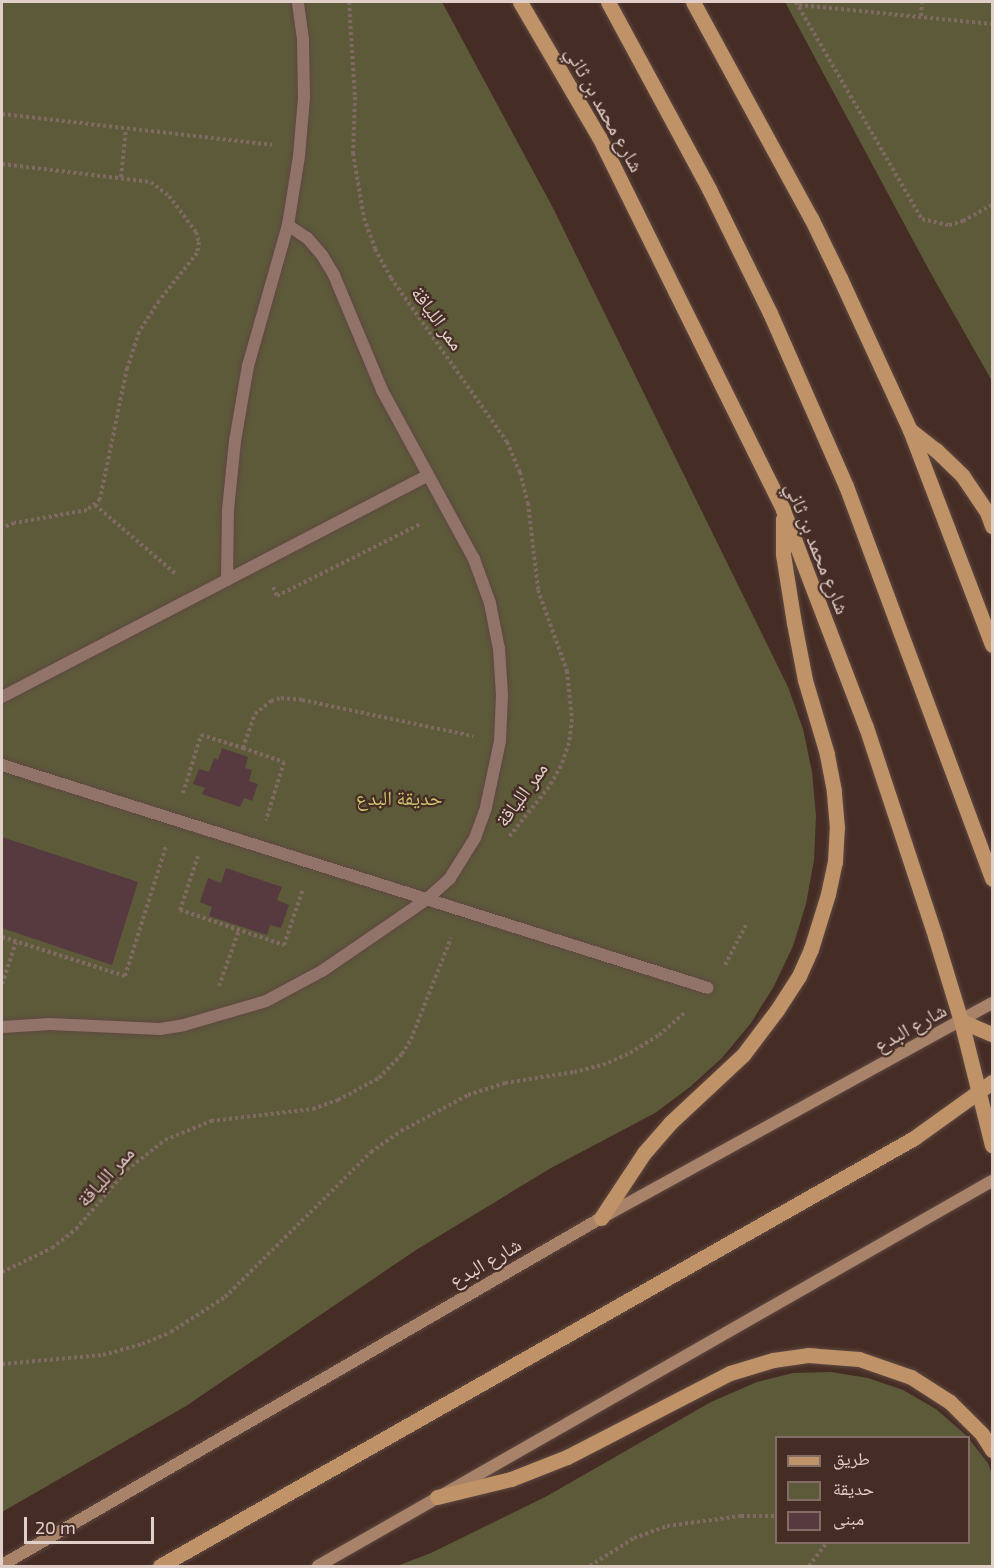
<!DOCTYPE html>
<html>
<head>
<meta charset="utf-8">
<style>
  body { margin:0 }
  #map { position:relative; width:994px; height:1568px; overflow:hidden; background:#452c24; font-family:"Exo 2","Noto Naskh Arabic",sans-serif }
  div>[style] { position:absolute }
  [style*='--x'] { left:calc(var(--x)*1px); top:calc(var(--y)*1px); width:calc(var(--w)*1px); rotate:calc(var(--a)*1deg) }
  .green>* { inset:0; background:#5d5a3a }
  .building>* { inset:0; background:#573a40 }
  .path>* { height:4px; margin-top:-2px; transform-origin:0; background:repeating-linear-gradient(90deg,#7f6962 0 3px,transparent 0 6px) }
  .roads { filter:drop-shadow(0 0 2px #5e4841) drop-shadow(0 0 2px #5e4841) }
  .street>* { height:12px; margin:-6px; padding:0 6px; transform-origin:6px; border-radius:6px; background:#92736a }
  .secondary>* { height:12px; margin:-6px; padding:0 6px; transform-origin:6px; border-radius:6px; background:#a88369 }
  .primary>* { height:15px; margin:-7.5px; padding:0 7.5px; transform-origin:7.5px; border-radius:7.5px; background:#bf9268 }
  span { translate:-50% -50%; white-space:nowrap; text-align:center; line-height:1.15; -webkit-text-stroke:4.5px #452c24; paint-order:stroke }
  .street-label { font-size:20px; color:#e1cfca }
  .park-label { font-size:20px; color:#cfc570 }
  .frame { position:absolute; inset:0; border:3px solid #e1cfca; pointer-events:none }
  .legend { position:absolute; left:775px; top:1436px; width:195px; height:108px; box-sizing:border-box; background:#452c24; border:2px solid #836d66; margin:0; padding:8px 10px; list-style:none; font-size:18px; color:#e1cfca }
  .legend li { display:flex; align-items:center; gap:12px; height:30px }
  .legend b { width:30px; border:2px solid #836d66 }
  .scale { position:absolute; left:24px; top:1517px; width:130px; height:27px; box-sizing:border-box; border:3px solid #e1cfca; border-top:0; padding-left:8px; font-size:18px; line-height:21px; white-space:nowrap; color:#e1cfca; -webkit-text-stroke:4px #452c24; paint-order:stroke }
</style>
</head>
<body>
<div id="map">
  <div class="green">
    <i style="clip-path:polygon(2px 2px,442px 2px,553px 208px,788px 687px,803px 729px,812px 772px,816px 816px,814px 860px,806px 904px,793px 946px,774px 986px,751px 1023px,722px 1058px,690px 1087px,655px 1113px,551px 1168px,416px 1250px,186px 1406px,2px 1512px)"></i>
    <i style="clip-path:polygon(785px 2px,992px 2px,992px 381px,929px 270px)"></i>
    <i style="clip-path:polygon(831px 1372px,868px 1378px,903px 1390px,936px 1409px,968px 1437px,776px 1438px,776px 1542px,968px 1542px,969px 1439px,988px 1463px,992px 1474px,992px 1566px,397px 1566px,431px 1553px,547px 1496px,711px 1402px,757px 1382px,793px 1373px)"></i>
  </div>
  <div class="building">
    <i style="clip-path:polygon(222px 748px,248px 757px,245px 768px,252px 770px,249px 781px,258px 784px,252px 801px,244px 798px,240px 807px,202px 794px,205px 788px,193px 784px,199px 769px,209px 772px,214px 758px,218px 760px)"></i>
    <i style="clip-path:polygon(2px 837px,138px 882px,112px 965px,2px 928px)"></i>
    <i style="clip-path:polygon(226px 868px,282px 887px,277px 900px,289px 905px,281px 928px,270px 925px,267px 935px,209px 916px,212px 907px,200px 902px,208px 878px,221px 883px)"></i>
  </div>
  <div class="path">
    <i style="--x:349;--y:2;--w:95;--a:86.4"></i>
    <i style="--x:355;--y:97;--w:56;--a:92"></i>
    <i style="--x:353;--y:153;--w:66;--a:80.4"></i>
    <i style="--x:364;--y:218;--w:33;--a:70"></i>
    <i style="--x:375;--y:249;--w:33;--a:61"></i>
    <i style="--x:391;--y:278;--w:201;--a:54.7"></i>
    <i style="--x:507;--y:442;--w:33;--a:67"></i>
    <i style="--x:520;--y:472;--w:32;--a:76"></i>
    <i style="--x:528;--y:503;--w:88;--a:83.4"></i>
    <i style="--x:538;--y:590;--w:86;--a:70.3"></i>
    <i style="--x:567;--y:671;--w:48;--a:84.1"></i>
    <i style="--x:572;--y:719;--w:24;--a:97"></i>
    <i style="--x:569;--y:743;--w:24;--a:109"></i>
    <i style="--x:561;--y:766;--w:24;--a:120"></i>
    <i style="--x:549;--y:787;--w:65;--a:128.8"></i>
    <i style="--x:796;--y:2;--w:251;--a:59.9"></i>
    <i style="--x:922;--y:219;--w:28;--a:13"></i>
    <i style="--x:949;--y:225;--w:15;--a:-16"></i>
    <i style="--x:963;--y:221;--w:33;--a:-29"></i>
    <i style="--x:799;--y:5;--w:194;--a:5.6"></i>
    <i style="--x:921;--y:16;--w:14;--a:-86"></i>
    <i style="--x:2;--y:114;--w:272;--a:6.5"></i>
    <i style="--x:2;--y:164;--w:150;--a:6.9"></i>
    <i style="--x:151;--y:182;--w:23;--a:38"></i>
    <i style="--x:169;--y:196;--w:45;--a:53.1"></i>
    <i style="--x:196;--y:232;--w:10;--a:73"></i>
    <i style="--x:199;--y:242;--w:11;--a:100"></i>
    <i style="--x:197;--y:253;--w:61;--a:128.4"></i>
    <i style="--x:159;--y:301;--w:37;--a:123"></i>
    <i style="--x:139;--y:332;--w:38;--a:108"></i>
    <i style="--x:127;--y:368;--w:134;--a:101.6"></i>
    <i style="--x:100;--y:499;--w:17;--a:140"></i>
    <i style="--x:87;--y:510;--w:74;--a:169.9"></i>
    <i style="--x:14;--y:523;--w:13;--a:157"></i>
    <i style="--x:121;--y:177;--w:48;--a:-84.1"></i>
    <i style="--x:95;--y:505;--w:108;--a:40.5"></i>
    <i style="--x:273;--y:587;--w:10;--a:66"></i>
    <i style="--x:277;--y:596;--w:162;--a:-26.7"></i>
    <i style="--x:243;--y:748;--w:36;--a:-71"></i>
    <i style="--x:255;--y:714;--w:21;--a:-39"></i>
    <i style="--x:271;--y:701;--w:10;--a:-17"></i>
    <i style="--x:281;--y:698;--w:21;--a:5"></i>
    <i style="--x:302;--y:700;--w:175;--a:11.9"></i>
    <i style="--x:183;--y:793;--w:61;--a:-72.8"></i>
    <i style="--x:201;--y:735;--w:44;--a:17.2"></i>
    <i style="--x:243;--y:748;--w:43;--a:18.9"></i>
    <i style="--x:284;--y:762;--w:61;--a:107.2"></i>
    <i style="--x:198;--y:856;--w:57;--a:108.4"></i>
    <i style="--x:180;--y:910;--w:110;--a:18.6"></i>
    <i style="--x:284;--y:945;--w:59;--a:-71.3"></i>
    <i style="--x:2;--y:937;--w:129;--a:17.6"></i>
    <i style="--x:125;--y:976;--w:136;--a:-72.5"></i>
    <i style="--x:725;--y:965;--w:45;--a:-62.3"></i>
    <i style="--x:2;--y:984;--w:44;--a:-71.6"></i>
    <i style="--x:219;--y:986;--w:59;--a:-70.3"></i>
    <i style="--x:2;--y:1272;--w:55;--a:-25.6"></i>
    <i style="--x:52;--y:1248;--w:31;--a:-38"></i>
    <i style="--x:76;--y:1229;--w:78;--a:-49.2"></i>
    <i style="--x:127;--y:1170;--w:48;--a:-38.3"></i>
    <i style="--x:165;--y:1140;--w:50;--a:-22.4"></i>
    <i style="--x:211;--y:1121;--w:103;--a:-6.7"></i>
    <i style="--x:313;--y:1109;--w:27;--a:-20"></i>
    <i style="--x:338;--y:1100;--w:47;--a:-28.2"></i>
    <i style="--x:379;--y:1078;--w:33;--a:-46"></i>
    <i style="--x:402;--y:1054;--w:17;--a:-59"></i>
    <i style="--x:411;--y:1039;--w:109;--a:-68.4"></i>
    <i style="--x:2;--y:1364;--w:101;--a:-5.1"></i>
    <i style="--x:103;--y:1355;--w:41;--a:-15.8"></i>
    <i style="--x:142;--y:1344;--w:31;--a:-22"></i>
    <i style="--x:171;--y:1332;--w:64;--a:-32.9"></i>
    <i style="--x:225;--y:1297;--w:206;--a:-44.8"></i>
    <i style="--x:371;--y:1152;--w:37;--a:-35"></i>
    <i style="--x:401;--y:1131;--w:76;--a:-28.2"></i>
    <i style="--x:468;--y:1095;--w:39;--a:-18"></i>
    <i style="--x:505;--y:1083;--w:70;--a:-9.1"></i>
    <i style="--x:574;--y:1072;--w:30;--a:-14"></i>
    <i style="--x:603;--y:1065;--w:30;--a:-24"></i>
    <i style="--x:630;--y:1053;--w:34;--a:-32"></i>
    <i style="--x:659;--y:1035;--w:35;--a:-41"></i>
    <i style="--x:590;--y:1566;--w:52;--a:-32.5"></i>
    <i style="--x:634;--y:1538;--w:35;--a:-20"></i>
    <i style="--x:667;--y:1526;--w:75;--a:-7.7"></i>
    <i style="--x:741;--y:1516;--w:35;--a:0"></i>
    <i style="--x:809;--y:1566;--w:30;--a:-53"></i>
  </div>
  <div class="roads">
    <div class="street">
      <i style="--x:227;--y:580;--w:70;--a:-89.2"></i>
      <i style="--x:228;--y:510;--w:69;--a:-84.2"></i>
      <i style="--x:235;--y:441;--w:76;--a:-80.2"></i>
      <i style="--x:248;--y:366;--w:147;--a:-74.2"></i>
      <i style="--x:288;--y:225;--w:70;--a:-80.9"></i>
      <i style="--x:299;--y:156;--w:58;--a:-85.1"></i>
      <i style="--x:304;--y:98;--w:59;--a:-91"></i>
      <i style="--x:303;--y:39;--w:37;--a:-98"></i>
      <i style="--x:2;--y:697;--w:480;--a:-27.5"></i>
      <i style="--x:2;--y:765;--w:740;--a:17.53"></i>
      <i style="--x:2;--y:1027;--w:48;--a:-3.6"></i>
      <i style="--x:50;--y:1024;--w:110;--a:2.6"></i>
      <i style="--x:160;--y:1029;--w:24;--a:-9"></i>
      <i style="--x:184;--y:1025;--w:85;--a:-16.3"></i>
      <i style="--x:266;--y:1001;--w:64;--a:-28.2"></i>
      <i style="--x:322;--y:971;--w:127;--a:-34.4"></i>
      <i style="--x:427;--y:899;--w:31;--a:-42"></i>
      <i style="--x:450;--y:878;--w:47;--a:-58"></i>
      <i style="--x:475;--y:838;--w:33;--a:-70"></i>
      <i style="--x:486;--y:807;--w:67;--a:-78"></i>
      <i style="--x:500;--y:741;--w:46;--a:-87.5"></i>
      <i style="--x:502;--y:695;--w:46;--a:-93.7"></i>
      <i style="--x:499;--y:649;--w:47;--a:-101.1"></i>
      <i style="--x:490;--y:603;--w:47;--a:-110"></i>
      <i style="--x:474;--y:559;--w:192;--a:-118.6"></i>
      <i style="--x:382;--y:390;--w:125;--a:-112.7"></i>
      <i style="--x:334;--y:275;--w:23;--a:-121"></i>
      <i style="--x:322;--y:255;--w:23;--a:-131"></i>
      <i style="--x:307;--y:238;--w:23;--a:-146"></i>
    </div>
    <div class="secondary">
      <i style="--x:2;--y:1565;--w:692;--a:-30.08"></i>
      <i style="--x:601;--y:1218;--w:446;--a:-28.8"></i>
      <i style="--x:318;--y:1566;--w:776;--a:-29.74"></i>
    </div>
    <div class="primary">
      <i style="--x:520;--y:2;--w:156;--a:59.7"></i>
      <i style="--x:599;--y:137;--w:416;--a:63.7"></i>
      <i style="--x:783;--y:510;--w:232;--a:69.1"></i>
      <i style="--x:866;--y:727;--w:220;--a:71.7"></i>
      <i style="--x:935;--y:936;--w:89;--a:73"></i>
      <i style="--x:961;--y:1021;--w:128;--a:76"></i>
      <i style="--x:608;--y:2;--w:213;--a:61.6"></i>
      <i style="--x:709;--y:189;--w:138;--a:63.8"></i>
      <i style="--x:770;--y:313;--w:189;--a:66.3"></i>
      <i style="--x:846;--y:486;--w:419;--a:69.6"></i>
      <i style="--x:693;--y:2;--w:246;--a:61.4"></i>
      <i style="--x:811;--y:218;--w:67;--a:64.2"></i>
      <i style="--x:840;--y:278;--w:167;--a:65.3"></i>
      <i style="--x:910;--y:430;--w:230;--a:69.1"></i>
      <i style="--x:910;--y:430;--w:33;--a:38"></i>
      <i style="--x:936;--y:450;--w:36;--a:44"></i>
      <i style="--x:962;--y:475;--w:45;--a:56"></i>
      <i style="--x:987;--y:512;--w:15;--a:70"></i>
      <i style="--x:961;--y:1021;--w:34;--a:23"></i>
      <i style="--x:601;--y:1218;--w:78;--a:-56.5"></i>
      <i style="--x:644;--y:1153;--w:40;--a:-49"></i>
      <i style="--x:670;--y:1123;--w:100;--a:-43"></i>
      <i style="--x:743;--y:1055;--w:56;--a:-52.9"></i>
      <i style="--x:777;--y:1010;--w:40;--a:-57.1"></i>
      <i style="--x:799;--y:976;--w:30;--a:-66"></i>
      <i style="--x:811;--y:949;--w:58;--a:-72.8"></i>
      <i style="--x:828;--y:894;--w:33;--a:-78"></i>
      <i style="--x:835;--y:862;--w:34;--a:-87"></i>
      <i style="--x:837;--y:828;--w:37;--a:-95"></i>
      <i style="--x:834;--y:791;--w:38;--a:-101"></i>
      <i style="--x:827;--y:754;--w:77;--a:-106.6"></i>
      <i style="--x:805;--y:680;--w:58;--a:-100.9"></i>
      <i style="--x:794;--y:623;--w:70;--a:-99.1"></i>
      <i style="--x:783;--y:554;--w:35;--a:-90"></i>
      <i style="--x:437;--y:1497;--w:76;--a:-13.7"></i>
      <i style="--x:511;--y:1479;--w:60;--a:-21.4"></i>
      <i style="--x:567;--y:1457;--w:183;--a:-27.3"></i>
      <i style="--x:730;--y:1373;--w:45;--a:-16.8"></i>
      <i style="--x:773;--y:1360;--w:35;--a:-8"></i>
      <i style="--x:808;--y:1355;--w:51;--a:4.5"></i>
      <i style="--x:859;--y:1359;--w:55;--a:19.1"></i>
      <i style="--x:911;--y:1377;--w:46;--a:32.7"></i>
      <i style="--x:950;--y:1402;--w:45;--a:45"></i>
      <i style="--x:982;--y:1434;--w:19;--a:58"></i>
      <i style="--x:160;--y:1566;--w:867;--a:-29.58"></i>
      <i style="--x:914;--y:1138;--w:96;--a:-35.7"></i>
    </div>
  </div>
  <div class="street-label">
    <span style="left:605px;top:109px;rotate:61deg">شارع محمد بن ثاني</span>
    <span style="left:438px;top:318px;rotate:54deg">ممر اللياقة</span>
    <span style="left:818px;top:548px;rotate:68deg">شارع محمد بن ثاني</span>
    <span style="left:521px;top:794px;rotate:-54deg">ممر اللياقة</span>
    <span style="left:910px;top:1027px;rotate:-29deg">شارع البدع</span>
    <span style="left:105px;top:1176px;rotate:-47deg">ممر اللياقة</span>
    <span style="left:485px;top:1262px;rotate:-30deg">شارع البدع</span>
  </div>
  <div class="park-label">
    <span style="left:399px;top:797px">حديقة البدع</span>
  </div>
  <div class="frame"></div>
  <ul class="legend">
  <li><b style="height:8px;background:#bf9268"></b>طريق</li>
  <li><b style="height:16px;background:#5d5a3a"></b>حديقة</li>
  <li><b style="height:16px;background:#573a40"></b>مبنى</li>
  </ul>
  <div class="scale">20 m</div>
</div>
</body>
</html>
